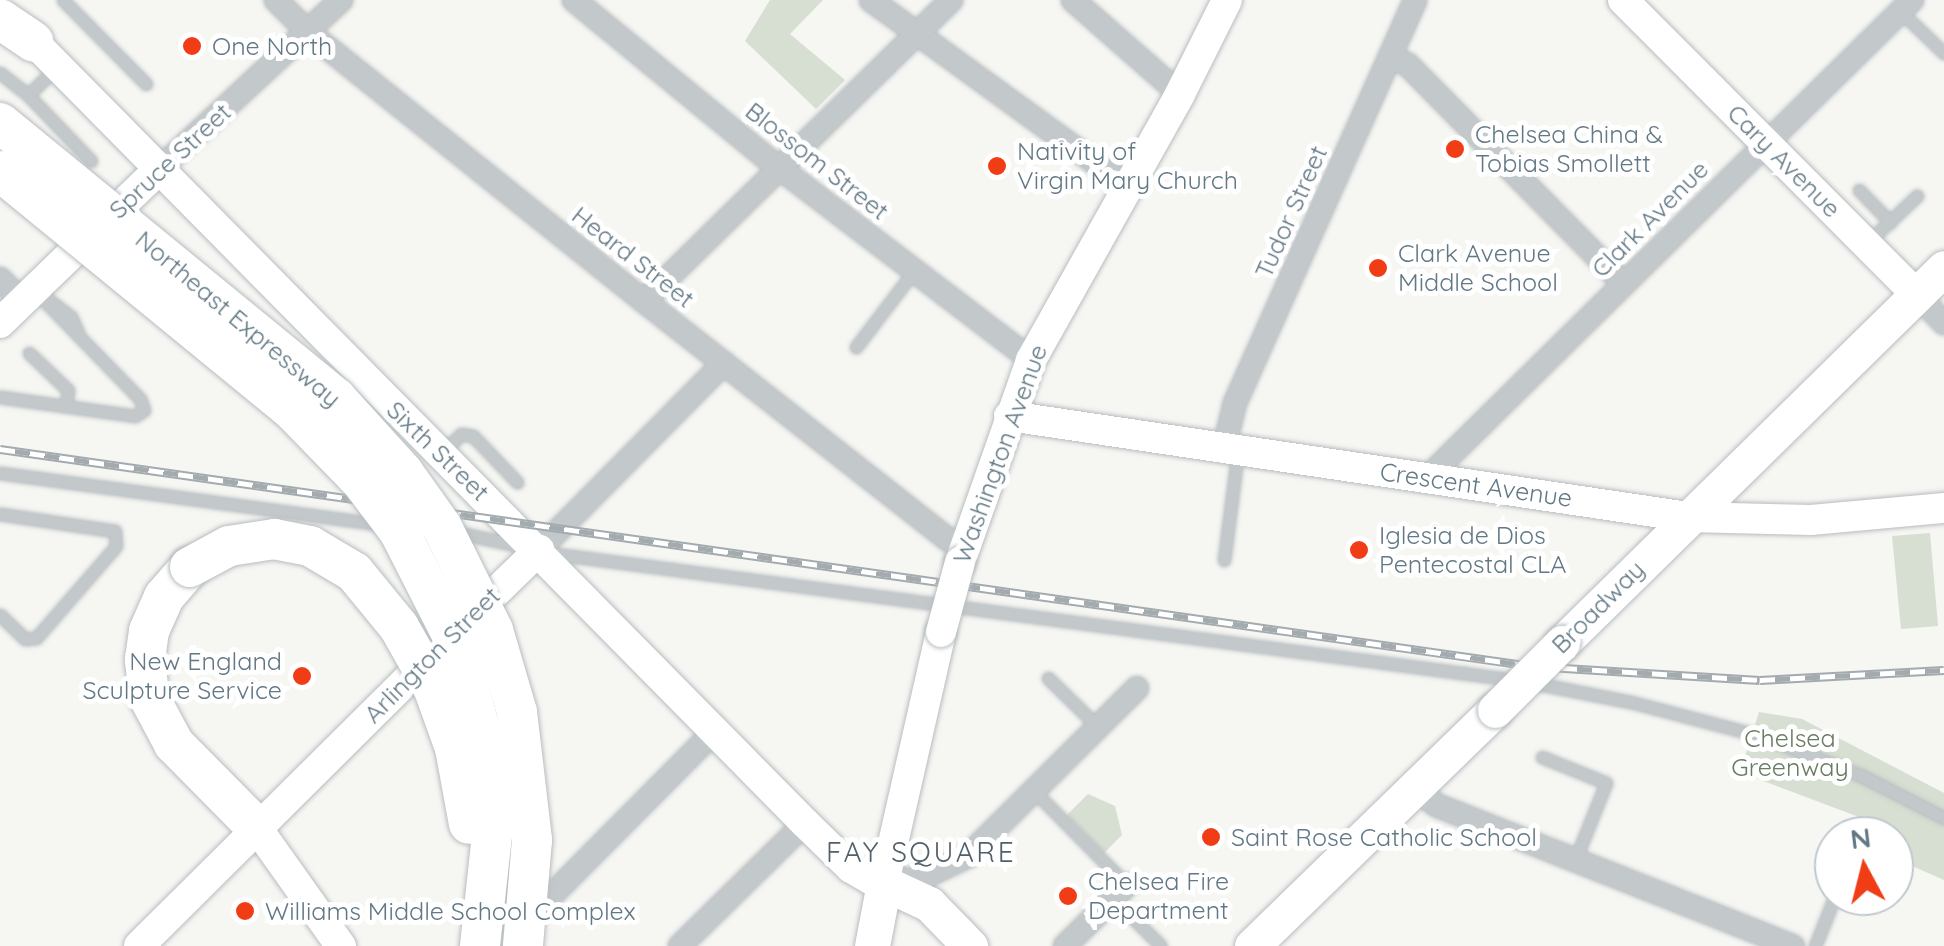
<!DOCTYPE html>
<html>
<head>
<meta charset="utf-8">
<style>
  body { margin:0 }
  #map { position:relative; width:1944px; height:946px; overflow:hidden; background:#f6f6f2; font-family:Quicksand,sans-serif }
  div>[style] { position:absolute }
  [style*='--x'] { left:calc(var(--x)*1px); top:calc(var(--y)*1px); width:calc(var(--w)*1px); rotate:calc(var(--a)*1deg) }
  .green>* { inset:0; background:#d7ded2 }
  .roads { filter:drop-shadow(0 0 2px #b7bdc1) drop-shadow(0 0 2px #b7bdc1) }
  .lane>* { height:11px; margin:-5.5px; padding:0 5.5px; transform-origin:5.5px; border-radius:5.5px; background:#c3c8ca }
  .street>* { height:22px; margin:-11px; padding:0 11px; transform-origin:11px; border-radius:11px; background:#c3c8ca }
  .secondary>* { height:30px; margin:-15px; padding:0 15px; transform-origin:15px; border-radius:15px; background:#fff }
  .primary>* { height:35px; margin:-17.5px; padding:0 17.5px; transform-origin:17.5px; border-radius:17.5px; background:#fff }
  .highway>* { height:40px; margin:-20px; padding:0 20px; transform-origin:20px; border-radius:20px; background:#fff }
  .rail>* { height:9px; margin-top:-4.5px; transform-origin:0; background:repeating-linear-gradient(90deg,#fff 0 15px,#a3abaf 0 30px); box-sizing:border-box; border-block:2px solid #a3abaf }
  .bridges { filter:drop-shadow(0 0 2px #b7bdc1) drop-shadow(0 0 2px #b7bdc1) }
  .secondary-bridge>* { height:30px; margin:-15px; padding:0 15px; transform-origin:15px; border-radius:15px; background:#fff }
  .primary-bridge>* { height:35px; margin:-17.5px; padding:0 17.5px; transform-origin:17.5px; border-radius:17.5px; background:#fff }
  .highway-bridge>* { height:40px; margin:-20px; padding:0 20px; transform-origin:20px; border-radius:20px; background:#fff }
  .dots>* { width:28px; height:28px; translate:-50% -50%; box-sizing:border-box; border:5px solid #fff; border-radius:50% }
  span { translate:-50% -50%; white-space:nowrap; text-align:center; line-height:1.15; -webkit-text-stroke:10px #fff; paint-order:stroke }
  .poi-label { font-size:25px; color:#627885 }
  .left { translate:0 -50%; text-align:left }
  .right { translate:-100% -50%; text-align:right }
  .street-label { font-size:25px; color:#627885 }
  .park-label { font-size:25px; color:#687c62 }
  .neighbourhood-label { font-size:28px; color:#51606a; letter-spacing:2.5px }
  .north { position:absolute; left:1814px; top:816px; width:100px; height:100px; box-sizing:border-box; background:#fff; border:2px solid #c0c9ce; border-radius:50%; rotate:353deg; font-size:28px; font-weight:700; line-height:40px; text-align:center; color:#627885 }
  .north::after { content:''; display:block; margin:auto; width:35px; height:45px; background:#f13d16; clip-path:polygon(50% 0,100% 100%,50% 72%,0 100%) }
</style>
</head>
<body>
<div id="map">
  <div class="green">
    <i style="clip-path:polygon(770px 0,823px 0,790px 34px,845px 80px,816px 109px,745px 41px)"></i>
    <i style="clip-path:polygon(1930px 533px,1938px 626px,1901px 629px,1892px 536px)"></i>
    <i style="clip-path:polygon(1759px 712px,1802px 719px,1944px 793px,1944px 880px,1894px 858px,1894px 836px,1876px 836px,1880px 825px,1740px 772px)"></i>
    <i style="clip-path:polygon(1088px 794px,1115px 806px,1122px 835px,1104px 853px,1067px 815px)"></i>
  </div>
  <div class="roads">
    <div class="lane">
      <i style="--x:63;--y:0;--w:118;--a:45.3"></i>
      <i style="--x:1900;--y:11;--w:61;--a:43.7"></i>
      <i style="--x:0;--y:73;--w:36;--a:38"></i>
      <i style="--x:28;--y:95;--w:37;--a:-44"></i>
      <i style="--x:28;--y:95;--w:91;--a:46.3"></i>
      <i style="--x:1859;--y:190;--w:45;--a:45.9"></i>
      <i style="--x:1869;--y:241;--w:66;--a:-43.2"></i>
      <i style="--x:38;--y:292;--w:41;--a:37.1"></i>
      <i style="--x:71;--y:317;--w:17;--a:66"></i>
      <i style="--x:856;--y:347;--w:96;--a:-52.7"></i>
      <i style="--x:29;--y:353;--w:54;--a:43.5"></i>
      <i style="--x:68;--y:390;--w:16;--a:97"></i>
      <i style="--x:0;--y:397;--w:136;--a:8"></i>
      <i style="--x:135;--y:416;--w:11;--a:-34"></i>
      <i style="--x:144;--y:410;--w:12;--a:-110"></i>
      <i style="--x:140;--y:399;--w:152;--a:-134.2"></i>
      <i style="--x:443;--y:452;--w:25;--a:-45"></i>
      <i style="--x:461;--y:434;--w:12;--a:9"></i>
      <i style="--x:473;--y:436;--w:64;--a:46.3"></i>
      <i style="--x:0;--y:473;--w:380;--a:7.7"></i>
      <i style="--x:0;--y:514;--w:116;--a:8.4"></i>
      <i style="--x:115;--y:531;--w:15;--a:86"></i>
      <i style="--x:116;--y:546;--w:122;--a:131"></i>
      <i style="--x:36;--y:638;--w:11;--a:175"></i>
      <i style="--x:25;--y:639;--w:35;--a:-136"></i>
      <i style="--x:455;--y:532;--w:66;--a:12.2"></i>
      <i style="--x:548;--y:553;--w:975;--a:7.48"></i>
      <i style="--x:1224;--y:560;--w:111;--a:-82.7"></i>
      <i style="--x:1048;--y:678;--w:70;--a:44.4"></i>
      <i style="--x:1534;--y:683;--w:99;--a:11.1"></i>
      <i style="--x:1631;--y:702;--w:138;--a:14.7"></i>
      <i style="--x:1764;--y:737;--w:105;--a:21.7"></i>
      <i style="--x:1862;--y:776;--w:92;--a:27.1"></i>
      <i style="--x:1542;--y:757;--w:69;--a:22.1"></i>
      <i style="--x:1606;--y:783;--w:83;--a:111.9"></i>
      <i style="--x:1034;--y:791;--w:132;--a:45.3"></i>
      <i style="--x:1114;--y:899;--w:66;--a:45"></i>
      <i style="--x:1815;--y:946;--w:54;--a:-68.2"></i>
    </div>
    <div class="street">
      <i style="--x:276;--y:0;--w:45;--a:45"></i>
      <i style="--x:308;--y:32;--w:430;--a:38.7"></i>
      <i style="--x:644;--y:301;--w:385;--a:38.1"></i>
      <i style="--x:947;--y:539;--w:20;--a:24"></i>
      <i style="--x:574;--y:0;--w:247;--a:39.4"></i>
      <i style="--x:765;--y:157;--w:335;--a:37.3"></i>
      <i style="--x:871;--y:0;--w:318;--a:36"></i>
      <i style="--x:1073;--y:0;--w:142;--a:41.3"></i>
      <i style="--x:1391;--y:56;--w:19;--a:28"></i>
      <i style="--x:1408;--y:65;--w:306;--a:45.4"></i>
      <i style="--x:158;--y:170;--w:250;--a:-42.9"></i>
      <i style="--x:0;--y:279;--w:31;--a:45"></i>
      <i style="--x:1917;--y:295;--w:39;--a:46"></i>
      <i style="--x:644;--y:301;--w:430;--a:-44.4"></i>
      <i style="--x:1224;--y:448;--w:46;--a:-76.3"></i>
      <i style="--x:1235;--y:403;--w:441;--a:-65.9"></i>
      <i style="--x:1427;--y:478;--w:681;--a:-44.58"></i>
      <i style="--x:539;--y:550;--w:263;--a:-45.3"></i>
      <i style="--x:1415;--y:789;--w:26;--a:37"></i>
      <i style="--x:1436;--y:805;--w:384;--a:21.6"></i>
      <i style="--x:886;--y:883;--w:36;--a:-8"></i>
      <i style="--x:922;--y:878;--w:51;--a:-25.6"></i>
      <i style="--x:968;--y:856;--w:238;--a:-44.8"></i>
      <i style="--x:546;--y:901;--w:240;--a:-45.2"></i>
      <i style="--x:680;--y:946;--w:175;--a:-44.5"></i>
      <i style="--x:1065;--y:946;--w:87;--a:-44.5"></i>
    </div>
    <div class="secondary">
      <i style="--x:1623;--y:0;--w:416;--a:45.1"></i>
      <i style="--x:33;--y:41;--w:1099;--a:45.37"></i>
      <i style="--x:805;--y:823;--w:64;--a:44.4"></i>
      <i style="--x:851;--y:868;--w:24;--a:30"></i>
      <i style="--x:872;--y:880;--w:12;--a:14"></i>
      <i style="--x:884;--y:883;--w:257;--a:-77.2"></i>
      <i style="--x:0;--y:323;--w:220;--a:-44.1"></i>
      <i style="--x:1009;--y:416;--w:686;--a:8.46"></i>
      <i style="--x:1688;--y:517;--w:123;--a:1.4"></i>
      <i style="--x:1811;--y:520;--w:134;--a:-5.2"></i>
      <i style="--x:960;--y:562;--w:214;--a:-70.6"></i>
      <i style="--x:1031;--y:360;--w:305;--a:-60.7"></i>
      <i style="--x:1180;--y:94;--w:105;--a:-63.4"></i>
      <i style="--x:469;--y:618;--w:98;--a:-44.2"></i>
      <i style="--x:257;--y:828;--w:145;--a:54.6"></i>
      <i style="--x:139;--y:946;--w:414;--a:-44.8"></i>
    </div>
    <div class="primary">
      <i style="--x:1562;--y:643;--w:535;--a:-44.47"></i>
      <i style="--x:872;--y:946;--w:64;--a:-79.2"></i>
      <i style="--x:884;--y:883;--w:50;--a:25"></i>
      <i style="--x:929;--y:904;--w:59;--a:45.7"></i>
      <i style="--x:1252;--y:946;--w:339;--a:-44.2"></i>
    </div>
    <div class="highway">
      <i style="--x:0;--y:19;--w:40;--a:34"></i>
      <i style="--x:190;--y:567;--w:40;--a:131"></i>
      <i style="--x:164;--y:597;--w:37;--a:114"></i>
      <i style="--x:149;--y:631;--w:30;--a:98"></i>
      <i style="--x:145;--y:661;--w:38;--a:83"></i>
      <i style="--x:150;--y:699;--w:51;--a:61.9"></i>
      <i style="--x:174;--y:744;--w:118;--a:45.3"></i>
    </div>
  </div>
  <div class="rail">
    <i style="--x:0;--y:449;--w:1547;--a:8.06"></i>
    <i style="--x:1532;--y:666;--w:228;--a:3.5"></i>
    <i style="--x:1760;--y:680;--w:184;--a:-3.1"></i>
  </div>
  <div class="bridges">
    <div class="secondary-bridge">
      <i style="--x:941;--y:632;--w:73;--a:-74.8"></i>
    </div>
    <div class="primary-bridge">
      <i style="--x:1495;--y:710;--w:95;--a:-45"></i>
    </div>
    <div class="highway-bridge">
      <i style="--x:0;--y:123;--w:434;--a:39.3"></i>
      <i style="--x:336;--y:398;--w:100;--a:47.8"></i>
      <i style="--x:403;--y:472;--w:67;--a:54.7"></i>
      <i style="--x:442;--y:527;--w:115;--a:63.7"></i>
      <i style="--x:493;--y:630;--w:85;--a:73.7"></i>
      <i style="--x:517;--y:712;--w:129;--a:83.3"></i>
      <i style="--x:532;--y:840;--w:106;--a:94.9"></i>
      <i style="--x:0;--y:171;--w:379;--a:39.3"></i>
      <i style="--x:293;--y:411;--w:98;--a:45.8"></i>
      <i style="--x:361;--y:481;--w:63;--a:52.8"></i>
      <i style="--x:399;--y:531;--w:128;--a:63"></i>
      <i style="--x:457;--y:645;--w:98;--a:74.7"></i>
      <i style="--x:483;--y:740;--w:95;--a:84.6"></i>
      <i style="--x:492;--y:835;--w:112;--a:96.2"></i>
      <i style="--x:190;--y:567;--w:44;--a:-28.3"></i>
      <i style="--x:229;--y:546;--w:46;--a:-8.8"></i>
      <i style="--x:274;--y:539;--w:37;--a:11"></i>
      <i style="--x:310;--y:546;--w:51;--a:30.6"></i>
      <i style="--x:354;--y:572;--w:71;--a:50.7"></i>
      <i style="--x:399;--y:627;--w:69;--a:60.5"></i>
      <i style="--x:433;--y:687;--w:65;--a:70.2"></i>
      <i style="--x:455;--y:748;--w:77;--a:79.6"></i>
    </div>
  </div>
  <div class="dots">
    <i style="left:192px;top:46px;background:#f13d16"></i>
    <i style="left:1455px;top:149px;background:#f13d16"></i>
    <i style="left:997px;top:166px;background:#f13d16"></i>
    <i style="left:1378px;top:268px;background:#f13d16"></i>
    <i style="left:1359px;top:550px;background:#f13d16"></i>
    <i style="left:302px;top:676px;background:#f13d16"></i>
    <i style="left:1211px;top:837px;background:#f13d16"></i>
    <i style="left:1068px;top:896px;background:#f13d16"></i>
    <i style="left:245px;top:911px;background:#f13d16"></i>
  </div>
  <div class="poi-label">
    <span class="left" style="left:212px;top:46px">One North</span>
    <span class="left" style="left:1475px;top:149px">Chelsea China &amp;<br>Tobias Smollett</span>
    <span class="left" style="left:1017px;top:166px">Nativity of<br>Virgin Mary Church</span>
    <span class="left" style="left:1398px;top:268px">Clark Avenue<br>Middle School</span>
    <span class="left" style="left:1379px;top:550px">Iglesia de Dios<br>Pentecostal CLA</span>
    <span class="right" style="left:282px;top:676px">New England<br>Sculpture Service</span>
    <span class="left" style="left:1231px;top:837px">Saint Rose Catholic School</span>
    <span class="left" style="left:1088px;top:896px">Chelsea Fire<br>Department</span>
    <span class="left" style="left:265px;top:911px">Williams Middle School Complex</span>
  </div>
  <div class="street-label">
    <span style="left:170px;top:161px;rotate:-43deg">Spruce Street</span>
    <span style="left:817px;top:161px;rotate:38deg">Blossom Street</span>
    <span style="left:1784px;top:161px;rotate:45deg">Cary Avenue</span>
    <span style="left:1291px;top:212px;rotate:-66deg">Tudor Street</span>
    <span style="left:1650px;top:219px;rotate:-45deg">Clark Avenue</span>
    <span style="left:633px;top:257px;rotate:38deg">Heard Street</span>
    <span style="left:238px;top:319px;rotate:40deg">Northeast Expressway</span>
    <span style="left:438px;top:451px;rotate:44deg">Sixth Street</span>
    <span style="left:1000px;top:454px;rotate:-70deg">Washington Avenue</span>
    <span style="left:1476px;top:485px;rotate:8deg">Crescent Avenue</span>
    <span style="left:1598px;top:607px;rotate:-45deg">Broadway</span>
    <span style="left:432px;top:655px;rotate:-45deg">Arlington Street</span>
  </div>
  <div class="park-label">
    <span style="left:1790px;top:753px">Chelsea<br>Greenway</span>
  </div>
  <div class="neighbourhood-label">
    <span style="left:921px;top:852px">FAY SQUARE</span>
  </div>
  <div class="north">N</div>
</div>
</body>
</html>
